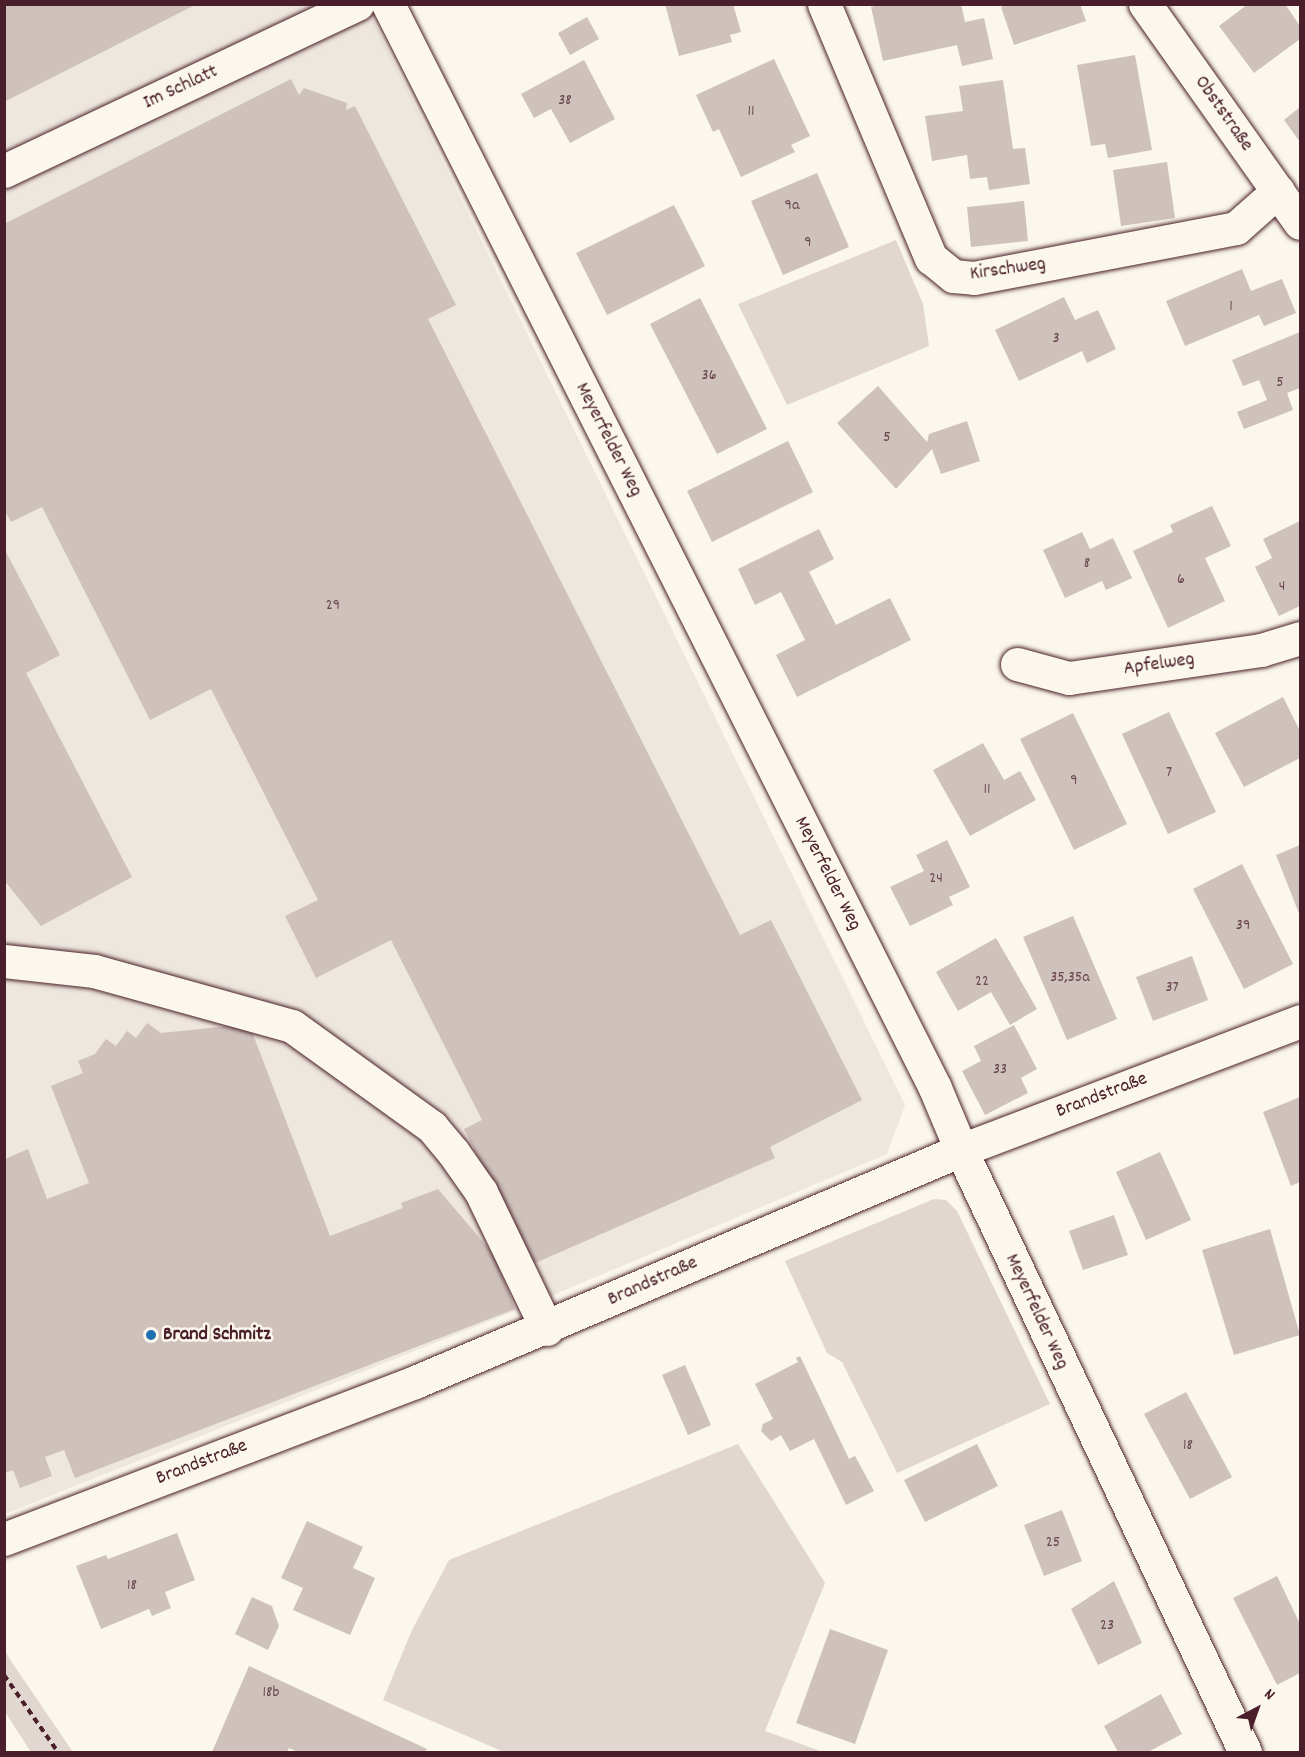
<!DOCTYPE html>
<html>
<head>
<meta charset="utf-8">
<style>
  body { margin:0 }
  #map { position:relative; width:1305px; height:1757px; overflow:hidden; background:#fbf7ec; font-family:Dekko,sans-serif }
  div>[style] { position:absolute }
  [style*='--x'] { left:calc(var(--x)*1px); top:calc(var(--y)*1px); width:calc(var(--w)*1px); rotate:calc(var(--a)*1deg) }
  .built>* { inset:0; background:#eee7de }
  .green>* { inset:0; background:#e2d7d0 }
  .building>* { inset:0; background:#cfc2bc }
  .path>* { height:4px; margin-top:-2px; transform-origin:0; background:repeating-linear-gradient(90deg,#4a1f2b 0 6px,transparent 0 10.5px) }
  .roads { filter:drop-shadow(0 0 2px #4a1f2b) drop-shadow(0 0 2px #4a1f2b) }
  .minor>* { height:33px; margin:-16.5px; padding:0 16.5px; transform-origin:16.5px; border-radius:16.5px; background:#fbf7ec }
  .dots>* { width:16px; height:16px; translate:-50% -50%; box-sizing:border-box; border:3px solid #fbf7ec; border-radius:50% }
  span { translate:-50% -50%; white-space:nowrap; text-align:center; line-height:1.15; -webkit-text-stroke:5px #fbf7ec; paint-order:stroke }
  .number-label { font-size:16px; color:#6b484f }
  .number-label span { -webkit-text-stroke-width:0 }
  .street-label { font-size:20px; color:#4a1f2b }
  .poi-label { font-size:20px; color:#4a1f2b; font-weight:700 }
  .left { translate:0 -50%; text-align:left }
  .frame { position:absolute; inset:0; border:6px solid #4a1f2b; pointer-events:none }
  .north { position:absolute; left:1227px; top:1679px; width:60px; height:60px; -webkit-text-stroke:4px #fbf7ec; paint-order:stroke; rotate:41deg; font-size:16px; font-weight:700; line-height:24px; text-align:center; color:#4a1f2b }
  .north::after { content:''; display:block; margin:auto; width:21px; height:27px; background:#4a1f2b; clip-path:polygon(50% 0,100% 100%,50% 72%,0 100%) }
</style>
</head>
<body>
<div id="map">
  <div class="built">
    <i style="clip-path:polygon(5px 5px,366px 5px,905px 1105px,887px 1154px,520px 1309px,5px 1514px)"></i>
  </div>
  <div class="green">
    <i style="clip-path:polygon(896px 240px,923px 304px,929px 346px,787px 405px,738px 304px)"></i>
    <i style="clip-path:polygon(934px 1199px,946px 1200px,957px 1211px,1050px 1404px,897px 1473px,842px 1362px,827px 1353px,785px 1261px)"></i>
    <i style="clip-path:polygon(738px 1444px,825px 1583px,765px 1731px,823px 1752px,504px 1752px,383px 1700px,412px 1630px,449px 1560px)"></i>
    <i style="clip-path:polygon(5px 1651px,13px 1664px,73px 1752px,31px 1752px,5px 1712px)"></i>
  </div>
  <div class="building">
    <i style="clip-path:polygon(4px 4px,197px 4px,4px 102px)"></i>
    <i style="clip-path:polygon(665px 4px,733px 4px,741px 32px,730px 35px,732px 42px,679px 56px)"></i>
    <i style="clip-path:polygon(881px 4px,961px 4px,965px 22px,984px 18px,993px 59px,962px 66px,957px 45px,883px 61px,871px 7px)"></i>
    <i style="clip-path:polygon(1008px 4px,1080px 4px,1086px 21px,1014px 45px,1001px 7px)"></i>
    <i style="clip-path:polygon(1248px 4px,1285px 4px,1300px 26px,1300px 39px,1254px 73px,1219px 26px)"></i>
    <i style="clip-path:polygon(587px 17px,599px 39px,570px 55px,558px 33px)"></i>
    <i style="clip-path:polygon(1135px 55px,1152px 150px,1108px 158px,1105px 144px,1091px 146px,1077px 65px)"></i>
    <i style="clip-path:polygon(774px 59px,810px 136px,791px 145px,795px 152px,741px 177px,719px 129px,713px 132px,696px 95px)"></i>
    <i style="clip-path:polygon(584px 60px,615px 119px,570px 143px,551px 109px,534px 118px,521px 94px)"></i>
    <i style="clip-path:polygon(291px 79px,299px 95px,304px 88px,347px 103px,346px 110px,355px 106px,456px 305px,428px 319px,740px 935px,771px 920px,862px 1100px,770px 1147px,775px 1158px,533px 1264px,464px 1129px,482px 1120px,391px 940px,316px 978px,285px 916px,318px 900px,211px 689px,150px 720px,42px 507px,11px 522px,4px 510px,4px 224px)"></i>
    <i style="clip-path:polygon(1003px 80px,1013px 149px,1025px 148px,1030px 184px,989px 190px,987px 177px,970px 179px,967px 155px,932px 161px,925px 116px,963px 111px,959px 86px)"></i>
    <i style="clip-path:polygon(1300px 107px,1300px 142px,1284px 120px)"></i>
    <i style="clip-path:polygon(1167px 162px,1175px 218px,1121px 226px,1113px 170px)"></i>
    <i style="clip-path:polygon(817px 173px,849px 247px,783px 275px,751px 201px)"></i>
    <i style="clip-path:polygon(1024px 201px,1028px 241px,971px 247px,967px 207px)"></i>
    <i style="clip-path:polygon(674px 205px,705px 266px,607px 315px,576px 253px)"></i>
    <i style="clip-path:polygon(1242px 269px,1251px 291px,1282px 279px,1296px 313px,1264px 326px,1259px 315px,1185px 346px,1166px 301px)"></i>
    <i style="clip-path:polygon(1064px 297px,1075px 320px,1098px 310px,1116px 349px,1087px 363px,1082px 351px,1019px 381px,995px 330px)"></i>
    <i style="clip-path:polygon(700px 298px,767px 429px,717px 454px,650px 324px)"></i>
    <i style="clip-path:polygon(1300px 332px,1300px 388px,1287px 393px,1293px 410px,1244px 429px,1237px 412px,1267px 400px,1259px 380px,1243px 386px,1232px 360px)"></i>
    <i style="clip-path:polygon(878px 386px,927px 442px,929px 434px,967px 421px,980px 461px,941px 474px,932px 449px,896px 489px,837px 423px)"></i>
    <i style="clip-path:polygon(788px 441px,813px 492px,712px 542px,687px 491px)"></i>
    <i style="clip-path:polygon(1212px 506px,1231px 546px,1205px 558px,1225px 601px,1168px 628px,1133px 551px,1173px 532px,1170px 525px)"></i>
    <i style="clip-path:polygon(1300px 521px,1300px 606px,1279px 616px,1255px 567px,1272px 558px,1263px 539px)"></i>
    <i style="clip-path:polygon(819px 529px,834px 559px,809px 572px,836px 625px,890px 598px,911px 640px,797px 697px,776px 655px,805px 640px,781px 592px,755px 605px,738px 569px)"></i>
    <i style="clip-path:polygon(1082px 532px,1090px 549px,1113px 538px,1132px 578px,1106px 590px,1102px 581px,1065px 598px,1043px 550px)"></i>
    <i style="clip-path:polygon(4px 548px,60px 655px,26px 673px,132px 877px,41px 926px,4px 880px)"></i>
    <i style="clip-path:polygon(1283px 697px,1300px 731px,1300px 758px,1244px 787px,1215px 733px)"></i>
    <i style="clip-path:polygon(1169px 712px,1216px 812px,1168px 834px,1122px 734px)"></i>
    <i style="clip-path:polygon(1073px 713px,1127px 824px,1074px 850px,1020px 739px)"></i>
    <i style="clip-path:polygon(983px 743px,1004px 780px,1020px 771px,1036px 800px,970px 836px,933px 770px)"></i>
    <i style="clip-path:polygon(947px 840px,970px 887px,949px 897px,953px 905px,910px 926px,890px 887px,924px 871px,916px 855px)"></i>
    <i style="clip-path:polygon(1300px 845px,1300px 916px,1276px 855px)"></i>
    <i style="clip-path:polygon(1242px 864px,1293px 964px,1244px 989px,1193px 889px)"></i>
    <i style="clip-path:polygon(1073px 916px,1117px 1019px,1067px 1040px,1023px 937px)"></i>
    <i style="clip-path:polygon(996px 938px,1037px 1009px,1010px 1025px,991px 992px,958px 1011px,936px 972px)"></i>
    <i style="clip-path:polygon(1192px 956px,1208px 1000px,1153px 1021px,1136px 977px)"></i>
    <i style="clip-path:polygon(147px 1023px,161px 1033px,249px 1024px,330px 1236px,403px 1208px,401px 1203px,438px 1189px,494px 1255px,515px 1309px,75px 1478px,64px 1450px,45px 1457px,52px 1476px,20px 1488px,13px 1470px,5px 1473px,5px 1159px,28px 1149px,47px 1199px,89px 1183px,51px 1086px,83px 1073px,78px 1061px,95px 1054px,106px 1039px,116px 1046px,127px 1031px,136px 1038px)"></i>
    <i style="clip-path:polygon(1014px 1025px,1037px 1069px,1021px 1078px,1028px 1093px,985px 1115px,962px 1071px,981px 1061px,974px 1046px)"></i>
    <i style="clip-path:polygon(1300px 1097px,1300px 1182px,1291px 1186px,1263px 1112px)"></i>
    <i style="clip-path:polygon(1160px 1152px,1191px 1220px,1146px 1240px,1116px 1172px)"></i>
    <i style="clip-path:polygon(1114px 1215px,1128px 1255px,1083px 1270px,1069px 1231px)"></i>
    <i style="clip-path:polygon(1270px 1229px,1300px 1335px,1234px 1355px,1202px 1250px)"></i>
    <i style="clip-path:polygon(800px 1356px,849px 1459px,855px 1456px,874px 1491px,846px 1505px,814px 1439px,790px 1451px,781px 1435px,771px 1441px,761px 1431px,763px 1424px,773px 1419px,755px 1384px,798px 1362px,796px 1358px)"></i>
    <i style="clip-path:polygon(685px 1365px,711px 1425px,688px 1435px,662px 1375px)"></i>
    <i style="clip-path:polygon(1186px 1392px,1232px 1477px,1190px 1499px,1144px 1414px)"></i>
    <i style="clip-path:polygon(977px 1444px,998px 1486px,925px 1522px,904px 1480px)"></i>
    <i style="clip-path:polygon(1062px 1510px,1082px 1561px,1044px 1576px,1024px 1525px)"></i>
    <i style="clip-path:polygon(307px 1521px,363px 1547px,353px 1568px,375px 1578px,350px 1635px,293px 1610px,303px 1588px,281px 1578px)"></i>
    <i style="clip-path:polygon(177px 1533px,195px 1580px,165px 1592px,171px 1608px,152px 1616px,149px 1609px,101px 1629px,76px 1566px,106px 1555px,108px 1559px)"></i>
    <i style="clip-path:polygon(1277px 1576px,1300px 1624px,1300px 1673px,1277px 1685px,1233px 1598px)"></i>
    <i style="clip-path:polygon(1114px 1581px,1142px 1643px,1098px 1665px,1071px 1609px)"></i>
    <i style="clip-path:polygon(252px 1597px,272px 1606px,279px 1626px,268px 1650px,235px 1634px)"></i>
    <i style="clip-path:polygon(830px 1629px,888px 1650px,855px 1744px,796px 1723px)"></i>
    <i style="clip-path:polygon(249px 1666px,427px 1749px,425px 1752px,298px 1752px,289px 1748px,287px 1752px,212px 1752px)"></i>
    <i style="clip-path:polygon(1161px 1694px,1182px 1734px,1148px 1752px,1118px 1752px,1104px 1726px)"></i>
  </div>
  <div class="path">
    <i style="--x:4;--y:1675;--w:94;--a:55"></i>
  </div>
  <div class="roads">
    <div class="minor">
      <i style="--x:388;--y:4;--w:1214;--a:63.22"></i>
      <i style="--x:935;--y:1088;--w:67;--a:67.2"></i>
      <i style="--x:961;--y:1150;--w:666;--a:64.74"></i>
      <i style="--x:824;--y:4;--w:276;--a:67.2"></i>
      <i style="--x:931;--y:258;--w:28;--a:39"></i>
      <i style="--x:953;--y:276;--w:21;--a:5"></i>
      <i style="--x:974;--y:278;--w:267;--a:-10.8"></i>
      <i style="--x:1236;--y:228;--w:56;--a:-41.4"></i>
      <i style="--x:1145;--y:4;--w:268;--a:54.7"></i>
      <i style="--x:4;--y:171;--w:391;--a:-25.3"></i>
      <i style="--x:1017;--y:664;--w:54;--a:15.1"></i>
      <i style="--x:1069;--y:678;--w:194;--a:-8.3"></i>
      <i style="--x:1261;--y:650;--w:41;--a:-17.1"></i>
      <i style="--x:4;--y:961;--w:91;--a:6.3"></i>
      <i style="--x:94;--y:971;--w:205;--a:15.5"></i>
      <i style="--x:292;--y:1026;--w:173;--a:35.8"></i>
      <i style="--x:432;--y:1127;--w:33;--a:50"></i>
      <i style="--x:453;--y:1152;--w:49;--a:55"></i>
      <i style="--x:481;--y:1192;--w:152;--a:64.3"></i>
      <i style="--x:4;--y:1539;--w:440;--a:-20.9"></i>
      <i style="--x:415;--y:1382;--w:593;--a:-23.02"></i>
      <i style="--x:961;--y:1150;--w:363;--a:-20.8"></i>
    </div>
  </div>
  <div class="dots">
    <i style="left:151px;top:1335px;background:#1f6fb2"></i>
  </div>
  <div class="number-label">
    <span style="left:565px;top:101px">38</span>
    <span style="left:751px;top:112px">11</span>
    <span style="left:792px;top:206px">9a</span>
    <span style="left:808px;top:243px">9</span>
    <span style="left:1231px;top:307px">1</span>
    <span style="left:1056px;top:339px">3</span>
    <span style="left:709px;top:376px">36</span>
    <span style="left:1280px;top:383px">5</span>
    <span style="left:887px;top:438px">5</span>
    <span style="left:1087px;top:564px">8</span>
    <span style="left:1181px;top:580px">6</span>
    <span style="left:1282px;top:587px">4</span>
    <span style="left:333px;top:606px">29</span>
    <span style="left:1169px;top:773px">7</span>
    <span style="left:1074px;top:781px">9</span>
    <span style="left:987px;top:790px">11</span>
    <span style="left:936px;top:879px">24</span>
    <span style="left:1243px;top:926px">39</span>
    <span style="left:1070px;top:978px">35,35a</span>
    <span style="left:982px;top:982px">22</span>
    <span style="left:1172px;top:988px">37</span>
    <span style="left:1000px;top:1070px">33</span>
    <span style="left:1188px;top:1446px">18</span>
    <span style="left:1053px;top:1543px">25</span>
    <span style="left:132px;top:1586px">18</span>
    <span style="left:1107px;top:1626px">23</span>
    <span style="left:271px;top:1693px">18b</span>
  </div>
  <div class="street-label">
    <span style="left:181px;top:88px;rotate:-25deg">Im Schlatt</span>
    <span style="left:1223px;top:114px;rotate:55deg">Obststraße</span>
    <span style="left:1008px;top:270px;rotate:-8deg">Kirschweg</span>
    <span style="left:608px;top:440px;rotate:63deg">Meyerfelder Weg</span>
    <span style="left:1159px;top:665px;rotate:-8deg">Apfelweg</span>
    <span style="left:827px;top:874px;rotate:63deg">Meyerfelder Weg</span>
    <span style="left:1102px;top:1096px;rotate:-21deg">Brandstraße</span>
    <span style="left:653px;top:1282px;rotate:-24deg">Brandstraße</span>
    <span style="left:1036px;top:1312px;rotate:65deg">Meyerfelder Weg</span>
    <span style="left:202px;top:1463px;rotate:-21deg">Brandstraße</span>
  </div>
  <div class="poi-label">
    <span class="left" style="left:163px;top:1335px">Brand Schmitz</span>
  </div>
  <div class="frame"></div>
  <div class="north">N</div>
</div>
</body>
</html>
